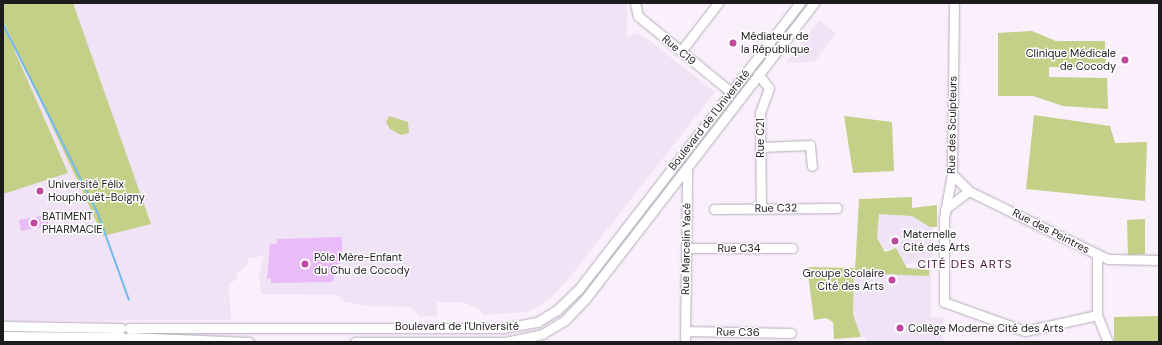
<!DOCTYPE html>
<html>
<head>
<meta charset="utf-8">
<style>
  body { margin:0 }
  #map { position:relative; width:1162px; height:345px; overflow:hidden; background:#f9f0fc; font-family:"DM Sans",sans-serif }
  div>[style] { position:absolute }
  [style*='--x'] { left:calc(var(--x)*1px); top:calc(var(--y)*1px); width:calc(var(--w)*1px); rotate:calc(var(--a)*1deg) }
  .built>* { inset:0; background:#f0e3f5 }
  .green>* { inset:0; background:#c4cf87 }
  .stream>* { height:2px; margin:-1px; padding:0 1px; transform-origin:1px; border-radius:1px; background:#75bbe9 }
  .building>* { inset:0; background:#e9bbf8 }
  .roads { filter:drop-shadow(0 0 1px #b5adb8) drop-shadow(0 0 1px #b5adb8) }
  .minor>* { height:9px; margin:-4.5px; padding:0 4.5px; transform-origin:4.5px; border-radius:4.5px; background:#fff }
  .dots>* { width:11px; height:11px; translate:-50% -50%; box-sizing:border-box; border:2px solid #fff; border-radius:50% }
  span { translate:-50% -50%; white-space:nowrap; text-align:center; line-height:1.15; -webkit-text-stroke:3px #fff; paint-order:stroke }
  .poi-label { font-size:11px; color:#1e1b1f }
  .left { translate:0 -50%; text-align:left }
  .right { translate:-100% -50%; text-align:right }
  .street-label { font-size:11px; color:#1e1b1f }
  .neighbourhood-label { font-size:12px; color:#490f39; letter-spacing:1px }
  .frame { position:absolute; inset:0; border:4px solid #1e1b1f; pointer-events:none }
</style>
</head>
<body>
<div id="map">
  <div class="built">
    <i style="clip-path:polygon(3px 3px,627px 3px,627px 37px,634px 33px,645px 37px,715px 92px,566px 282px,550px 299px,528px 312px,482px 315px,481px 310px,462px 302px,437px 302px,437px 316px,420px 317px,411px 307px,368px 306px,345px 302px,342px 297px,334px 295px,261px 294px,259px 276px,264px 256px,248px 258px,247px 266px,237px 273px,236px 280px,229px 283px,231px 320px,3px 321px)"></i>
    <i style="clip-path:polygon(819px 20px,836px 33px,814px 62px,786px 63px)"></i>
    <i style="clip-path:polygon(858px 212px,912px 216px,926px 222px,935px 231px,932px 261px,905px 264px,896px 248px,856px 255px)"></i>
    <i style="clip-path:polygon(857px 260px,889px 267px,931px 268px,931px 317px,943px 317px,943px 342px,867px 342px,867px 338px,861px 337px,853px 314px,854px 265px)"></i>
  </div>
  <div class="green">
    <i style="clip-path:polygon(3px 3px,73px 3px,151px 224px,103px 236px,3px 20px)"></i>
    <i style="clip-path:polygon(3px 24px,68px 173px,3px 194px)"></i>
    <i style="clip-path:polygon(1032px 31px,1056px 41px,1105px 41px,1106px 68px,1049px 67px,1049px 77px,1107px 78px,1108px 109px,1063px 106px,1033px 96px,998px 96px,998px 33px)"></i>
    <i style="clip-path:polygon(1034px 115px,1110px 126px,1115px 143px,1147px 142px,1145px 201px,1026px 189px)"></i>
    <i style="clip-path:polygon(389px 116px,408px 122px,409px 133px,401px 135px,390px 129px,386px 122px)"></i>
    <i style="clip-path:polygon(844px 116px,892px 122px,894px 171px,853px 173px)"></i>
    <i style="clip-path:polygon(912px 197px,912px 208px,937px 205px,937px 227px,930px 227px,912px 216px,879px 214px,877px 238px,885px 252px,896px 248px,907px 268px,929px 270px,929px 276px,855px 273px,859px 199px)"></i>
    <i style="clip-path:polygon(1145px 219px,1145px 254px,1128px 255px,1127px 220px)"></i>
    <i style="clip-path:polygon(807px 267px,854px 268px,853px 314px,861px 337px,834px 339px,833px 322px,826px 318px,814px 320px)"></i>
    <i style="clip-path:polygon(1159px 316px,1159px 342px,1114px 342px,1114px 317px)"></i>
  </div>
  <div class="stream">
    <i style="--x:3;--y:24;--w:212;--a:63.4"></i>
    <i style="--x:98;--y:214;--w:91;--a:70.2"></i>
  </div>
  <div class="building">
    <i style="clip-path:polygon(47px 215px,49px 226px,21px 231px,19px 220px)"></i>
    <i style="clip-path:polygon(342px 237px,342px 260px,332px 282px,271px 283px,271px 278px,267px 279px,270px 244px,277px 244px,277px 239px)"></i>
  </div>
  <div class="roads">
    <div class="minor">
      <i style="--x:635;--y:3;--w:13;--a:77"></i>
      <i style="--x:638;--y:16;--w:120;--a:39.3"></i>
      <i style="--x:954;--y:3;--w:171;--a:90.7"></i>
      <i style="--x:952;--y:174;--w:45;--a:100.3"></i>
      <i style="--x:944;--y:218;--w:84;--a:90"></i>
      <i style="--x:944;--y:302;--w:86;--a:19.7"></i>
      <i style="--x:1025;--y:331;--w:74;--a:-12.5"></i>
      <i style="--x:681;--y:51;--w:61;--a:-52.4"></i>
      <i style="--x:758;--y:74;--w:18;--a:52"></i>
      <i style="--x:769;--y:88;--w:27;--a:110"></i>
      <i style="--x:760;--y:113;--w:95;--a:89.4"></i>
      <i style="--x:760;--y:147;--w:50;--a:-2.3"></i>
      <i style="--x:810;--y:145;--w:21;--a:85"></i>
      <i style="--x:952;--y:174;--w:24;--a:45"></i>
      <i style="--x:969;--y:191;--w:143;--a:26.2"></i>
      <i style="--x:1097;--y:254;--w:12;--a:24"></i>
      <i style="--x:1108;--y:259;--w:51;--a:1.1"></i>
      <i style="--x:714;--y:209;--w:123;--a:-0.5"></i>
      <i style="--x:945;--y:209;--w:30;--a:-37"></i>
      <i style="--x:686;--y:248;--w:106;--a:0"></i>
      <i style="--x:1097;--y:254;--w:61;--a:90"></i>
      <i style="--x:1097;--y:315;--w:29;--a:68"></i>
      <i style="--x:3;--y:326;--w:118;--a:1"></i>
      <i style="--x:129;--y:328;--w:374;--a:0"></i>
      <i style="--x:503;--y:328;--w:35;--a:-10"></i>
      <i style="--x:537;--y:322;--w:23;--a:-31"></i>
      <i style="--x:557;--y:310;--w:29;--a:-44"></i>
      <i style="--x:578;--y:290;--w:363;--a:-52.3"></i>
      <i style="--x:685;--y:331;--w:106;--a:1.1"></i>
      <i style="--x:3;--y:336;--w:119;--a:0.5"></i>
      <i style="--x:129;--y:337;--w:120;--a:2.4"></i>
      <i style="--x:355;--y:342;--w:146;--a:0"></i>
      <i style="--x:505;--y:342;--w:38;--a:-12"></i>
      <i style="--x:542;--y:334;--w:27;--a:-31"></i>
      <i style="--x:565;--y:320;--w:30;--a:-46"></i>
      <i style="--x:586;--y:298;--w:373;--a:-52.3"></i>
      <i style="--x:685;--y:342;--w:174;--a:-89.3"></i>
    </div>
  </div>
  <div class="dots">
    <i style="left:733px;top:43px;background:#c1499d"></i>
    <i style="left:1125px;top:60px;background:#c1499d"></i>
    <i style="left:40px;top:191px;background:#c1499d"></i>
    <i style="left:34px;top:223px;background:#c1499d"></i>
    <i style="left:895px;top:241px;background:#c1499d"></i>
    <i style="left:305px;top:264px;background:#c1499d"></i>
    <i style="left:892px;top:280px;background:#c1499d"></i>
    <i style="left:900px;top:328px;background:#c1499d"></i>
  </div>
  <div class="poi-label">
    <span class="left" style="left:741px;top:43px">Médiateur de<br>la République</span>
    <span class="right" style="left:1116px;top:60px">Clinique Médicale<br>de Cocody</span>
    <span class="left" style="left:48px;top:191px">Université Félix<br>Houphouët-Boigny</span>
    <span class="left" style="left:42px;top:223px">BATIMENT<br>PHARMACIE</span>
    <span class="left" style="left:903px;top:241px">Maternelle<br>Cité des Arts</span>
    <span class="left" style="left:314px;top:264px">Pôle Mère-Enfant<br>du Chu de Cocody</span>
    <span class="right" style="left:884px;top:280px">Groupe Scolaire<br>Cité des Arts</span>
    <span class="left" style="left:908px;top:328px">Collège Moderne Cité des Arts</span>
  </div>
  <div class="street-label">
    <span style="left:679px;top:50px;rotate:40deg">Rue C19</span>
    <span style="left:709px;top:120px;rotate:-52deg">Boulevard de l'Université</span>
    <span style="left:952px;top:125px;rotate:-89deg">Rue des Sculpteurs</span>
    <span style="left:760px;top:138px;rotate:-90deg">Rue C21</span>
    <span style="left:776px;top:208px;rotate:-1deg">Rue C32</span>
    <span style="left:1051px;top:231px;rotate:27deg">Rue des Peintres</span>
    <span style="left:739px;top:248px">Rue C34</span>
    <span style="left:686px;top:249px;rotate:-89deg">Rue Marcelin Yacé</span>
    <span style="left:457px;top:326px">Boulevard de l'Université</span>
    <span style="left:738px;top:332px;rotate:1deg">Rue C36</span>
  </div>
  <div class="neighbourhood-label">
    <span style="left:965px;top:265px">CITÉ DES ARTS</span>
  </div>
  <div class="frame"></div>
</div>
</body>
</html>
